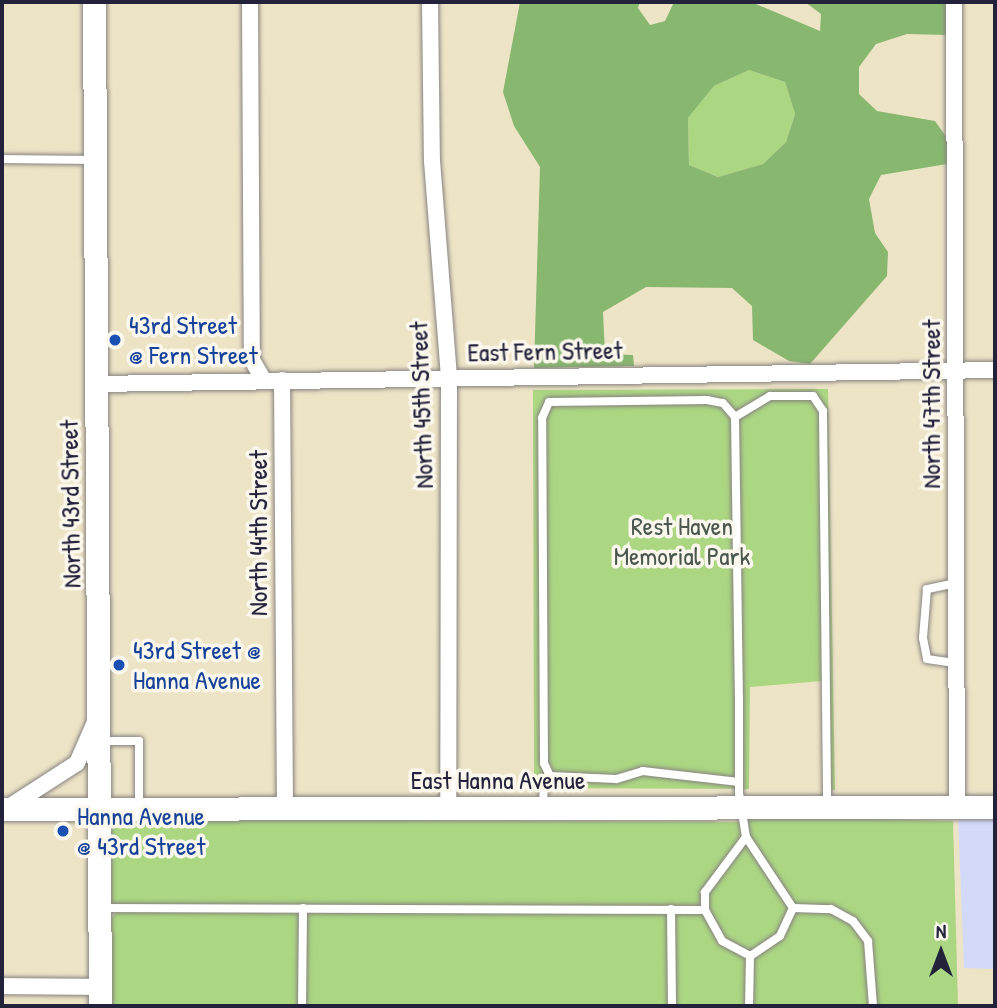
<!DOCTYPE html>
<html>
<head>
<meta charset="utf-8">
<style>
  body { margin:0 }
  #map { position:relative; width:997px; height:1008px; overflow:hidden; background:#ede4c6; font-family:"Patrick Hand",sans-serif }
  div>[style] { position:absolute }
  [style*='--x'] { left:calc(var(--x)*1px); top:calc(var(--y)*1px); width:calc(var(--w)*1px); rotate:calc(var(--a)*1deg) }
  .built>* { inset:0; background:#d2d9f9 }
  .green>* { inset:0; background:#abd682 }
  .forest>* { inset:0; background:#88b770 }
  .roads { filter:drop-shadow(0 0 2px #888380) drop-shadow(0 0 2px #888380) }
  .lane>* { height:8px; margin:-4px; padding:0 4px; transform-origin:4px; border-radius:4px; background:#fff }
  .street>* { height:16px; margin:-8px; padding:0 8px; transform-origin:8px; border-radius:8px; background:#fff }
  .secondary>* { height:23px; margin:-11.5px; padding:0 11.5px; transform-origin:11.5px; border-radius:11.5px; background:#fff }
  .dots>* { width:19px; height:19px; translate:-50% -50%; box-sizing:border-box; border:4px solid #fbf7ec; border-radius:50% }
  span { translate:-50% -50%; white-space:nowrap; text-align:center; line-height:1.15; -webkit-text-stroke:7px #fbf7ec; paint-order:stroke }
  .transit-label { font-size:26px; color:#164399 }
  .left { translate:0 -50%; text-align:left }
  .street-label { font-size:26px; color:#22223b }
  .park-label { font-size:26px; color:#4b5850 }
  .frame { position:absolute; inset:0; border:4px solid #22223b; pointer-events:none }
  .north { position:absolute; left:906px; top:917px; width:70px; height:70px; -webkit-text-stroke:5px #fbf7ec; paint-order:stroke; rotate:0deg; font-size:19px; font-weight:700; line-height:28px; text-align:center; color:#22223b }
  .north::after { content:''; display:block; margin:auto; width:24px; height:32px; background:#22223b; clip-path:polygon(50% 0,100% 100%,50% 72%,0 100%) }
</style>
</head>
<body>
<div id="map">
  <div class="built">
    <i style="clip-path:polygon(995px 815px,995px 969px,964px 968px,958px 817px)"></i>
  </div>
  <div class="green">
    <i style="clip-path:polygon(749px 70px,785px 82px,795px 114px,786px 142px,763px 164px,718px 177px,689px 165px,688px 118px,714px 86px)"></i>
    <i style="clip-path:polygon(828px 389px,835px 790px,824px 789px,822px 681px,750px 687px,749px 789px,534px 788px,533px 390px)"></i>
    <i style="clip-path:polygon(762px 816px,953px 821px,958px 1006px,109px 1006px,110px 919px,116px 913px,109px 900px,109px 837px,115px 824px,130px 819px,741px 822px)"></i>
  </div>
  <div class="forest">
    <i style="clip-path:polygon(evenodd,520px 2px,640px 2px,638px 8px,650px 25px,665px 21px,674px 2px,751px 2px,820px 31px,821px 14px,805px 2px,947px 2px,947px 35px,907px 34px,876px 44px,859px 67px,859px 94px,877px 111px,935px 121px,947px 138px,947px 164px,881px 175px,869px 199px,875px 233px,888px 252px,887px 276px,810px 364px,789px 361px,753px 340px,752px 306px,732px 288px,646px 287px,603px 312px,605px 354px,633px 355px,634px 366px,534px 368px,540px 167px,514px 126px,503px 92px,520px 2px,749px 70px,785px 82px,795px 114px,786px 142px,763px 164px,718px 177px,689px 165px,688px 118px,714px 86px,749px 70px)"></i>
  </div>
  <div class="roads">
    <div class="lane">
      <i style="--x:2;--y:159;--w:90;--a:0.6"></i>
      <i style="--x:735;--y:417;--w:41;--a:-31"></i>
      <i style="--x:770;--y:396;--w:43;--a:0"></i>
      <i style="--x:813;--y:396;--w:18;--a:56"></i>
      <i style="--x:823;--y:411;--w:393;--a:89.4"></i>
      <i style="--x:956;--y:583;--w:30;--a:168"></i>
      <i style="--x:927;--y:589;--w:49;--a:94.7"></i>
      <i style="--x:923;--y:638;--w:21;--a:79"></i>
      <i style="--x:927;--y:659;--w:30;--a:8"></i>
      <i style="--x:101;--y:741;--w:38;--a:0"></i>
      <i style="--x:139;--y:741;--w:66;--a:90"></i>
      <i style="--x:739;--y:782;--w:97;--a:-173.5"></i>
      <i style="--x:643;--y:771;--w:28;--a:163"></i>
      <i style="--x:616;--y:779;--w:66;--a:-177.4"></i>
      <i style="--x:550;--y:776;--w:14;--a:-115"></i>
      <i style="--x:544;--y:763;--w:345;--a:-90.3"></i>
      <i style="--x:542;--y:418;--w:17;--a:-66"></i>
      <i style="--x:549;--y:402;--w:158;--a:-0.7"></i>
      <i style="--x:707;--y:400;--w:16;--a:11"></i>
      <i style="--x:723;--y:403;--w:18;--a:49"></i>
      <i style="--x:735;--y:417;--w:279;--a:89.2"></i>
      <i style="--x:739;--y:696;--w:97;--a:90"></i>
      <i style="--x:739;--y:793;--w:45;--a:81"></i>
      <i style="--x:746;--y:837;--w:69;--a:126.7"></i>
      <i style="--x:705;--y:892;--w:18;--a:90"></i>
      <i style="--x:705;--y:910;--w:35;--a:61"></i>
      <i style="--x:722;--y:941;--w:32;--a:28"></i>
      <i style="--x:750;--y:956;--w:50;--a:91.1"></i>
      <i style="--x:543;--y:807;--w:29;--a:-88"></i>
      <i style="--x:544;--y:778;--w:6;--a:-18"></i>
      <i style="--x:746;--y:837;--w:85;--a:56.5"></i>
      <i style="--x:793;--y:908;--w:31;--a:115"></i>
      <i style="--x:780;--y:936;--w:36;--a:146"></i>
      <i style="--x:100;--y:908;--w:605;--a:0.19"></i>
      <i style="--x:793;--y:908;--w:38;--a:2"></i>
      <i style="--x:831;--y:909;--w:25;--a:29"></i>
      <i style="--x:853;--y:921;--w:25;--a:53"></i>
      <i style="--x:868;--y:941;--w:65;--a:85.6"></i>
      <i style="--x:671;--y:909;--w:97;--a:89.4"></i>
      <i style="--x:302;--y:1006;--w:98;--a:-89.4"></i>
    </div>
    <div class="street">
      <i style="--x:250;--y:2;--w:358;--a:89.7"></i>
      <i style="--x:252;--y:360;--w:24;--a:60"></i>
      <i style="--x:430;--y:2;--w:159;--a:89.3"></i>
      <i style="--x:432;--y:161;--w:217;--a:85.5"></i>
      <i style="--x:449;--y:377;--w:431;--a:90.1"></i>
      <i style="--x:954;--y:2;--w:805;--a:89.79"></i>
      <i style="--x:282;--y:380;--w:430;--a:89.6"></i>
      <i style="--x:96;--y:384;--w:899;--a:-0.89"></i>
      <i style="--x:12;--y:805;--w:77;--a:-32.9"></i>
      <i style="--x:77;--y:763;--w:43;--a:-66.4"></i>
      <i style="--x:2;--y:986;--w:97;--a:0.6"></i>
    </div>
    <div class="secondary">
      <i style="--x:94;--y:2;--w:1004;--a:89.66"></i>
      <i style="--x:2;--y:809;--w:993;--a:-0.12"></i>
    </div>
  </div>
  <div class="dots">
    <i style="left:115px;top:340px;background:#1a4fb4"></i>
    <i style="left:119px;top:665px;background:#1a4fb4"></i>
    <i style="left:63px;top:831px;background:#1a4fb4"></i>
  </div>
  <div class="transit-label">
    <span class="left" style="left:129px;top:340px">43rd Street<br>@ Fern Street</span>
    <span class="left" style="left:133px;top:665px">43rd Street @<br>Hanna Avenue</span>
    <span class="left" style="left:77px;top:831px">Hanna Avenue<br>@ 43rd Street</span>
  </div>
  <div class="street-label">
    <span style="left:545px;top:351px;rotate:-1deg">East Fern Street</span>
    <span style="left:931px;top:404px;rotate:-90deg">North 47th Street</span>
    <span style="left:421px;top:405px;rotate:-92deg">North 45th Street</span>
    <span style="left:70px;top:504px;rotate:-91deg">North 43rd Street</span>
    <span style="left:258px;top:533px;rotate:-90deg">North 44th Street</span>
    <span style="left:498px;top:780px">East Hanna Avenue</span>
  </div>
  <div class="park-label">
    <span style="left:682px;top:541px">Rest Haven<br>Memorial Park</span>
  </div>
  <div class="frame"></div>
  <div class="north">N</div>
</div>
</body>
</html>
